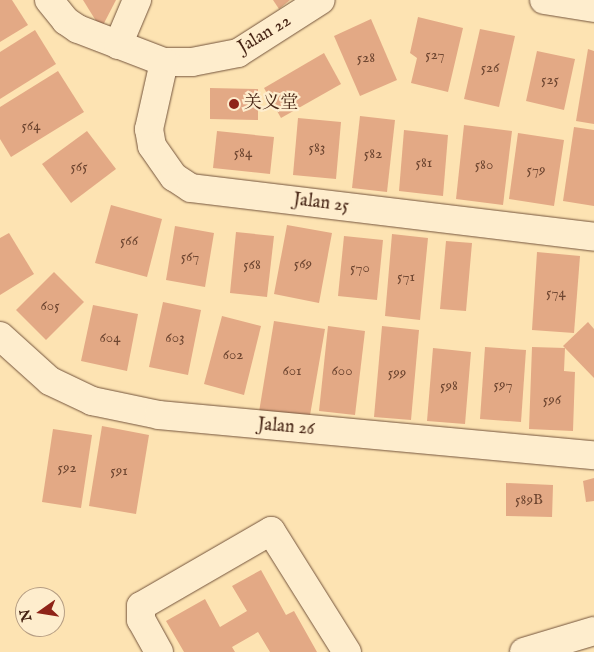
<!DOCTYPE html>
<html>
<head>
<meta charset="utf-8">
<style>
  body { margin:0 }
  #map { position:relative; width:594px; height:652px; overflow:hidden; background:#fde3b2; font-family:"IM FELL English","Noto Serif SC",serif }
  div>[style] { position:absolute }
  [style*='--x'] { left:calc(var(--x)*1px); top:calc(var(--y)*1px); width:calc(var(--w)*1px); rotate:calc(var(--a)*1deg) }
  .building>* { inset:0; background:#e3a985 }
  .roads { filter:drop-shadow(0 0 1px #74543c) drop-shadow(0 0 1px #74543c) }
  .minor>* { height:28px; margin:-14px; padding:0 14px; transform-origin:14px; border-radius:14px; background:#feedcd }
  .dots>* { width:14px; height:14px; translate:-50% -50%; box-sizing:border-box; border:2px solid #feedcd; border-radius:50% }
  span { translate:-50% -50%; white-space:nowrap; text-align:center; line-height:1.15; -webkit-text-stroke:4.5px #feedcd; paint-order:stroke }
  .number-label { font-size:15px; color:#6e4631 }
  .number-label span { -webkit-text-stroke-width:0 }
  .street-label { font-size:18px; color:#472515 }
  .poi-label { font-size:18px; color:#472515 }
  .left { translate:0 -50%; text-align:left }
  .north { position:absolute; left:15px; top:587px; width:50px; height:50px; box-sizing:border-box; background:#feedcd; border:1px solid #b59d83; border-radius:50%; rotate:257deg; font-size:14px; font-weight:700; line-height:20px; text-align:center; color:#472515 }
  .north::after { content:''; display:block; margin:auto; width:18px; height:22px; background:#8f2418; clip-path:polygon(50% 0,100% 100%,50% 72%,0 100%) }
</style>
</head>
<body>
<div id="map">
  <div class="building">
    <i style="clip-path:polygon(0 0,12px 0,28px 25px,0 42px)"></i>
    <i style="clip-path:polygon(83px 0,116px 0,101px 29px)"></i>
    <i style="clip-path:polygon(273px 0,290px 0,279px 9px)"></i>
    <i style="clip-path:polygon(418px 17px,463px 28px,448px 92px,411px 83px,417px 58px,410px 53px)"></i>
    <i style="clip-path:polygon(371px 19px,397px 80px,360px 96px,334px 36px)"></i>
    <i style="clip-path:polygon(480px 29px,515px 36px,499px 107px,464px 99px)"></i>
    <i style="clip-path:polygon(35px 30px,56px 64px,0 99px,0 52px)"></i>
    <i style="clip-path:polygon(588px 49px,594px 51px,594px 124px,576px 121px)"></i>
    <i style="clip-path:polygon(537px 51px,575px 59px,564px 110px,526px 101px)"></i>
    <i style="clip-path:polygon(324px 53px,341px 84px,281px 118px,264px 88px)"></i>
    <i style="clip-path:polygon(58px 71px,84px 112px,11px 157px,0 139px,0 107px)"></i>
    <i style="clip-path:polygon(210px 88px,258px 89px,258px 120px,210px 119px)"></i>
    <i style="clip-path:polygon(360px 116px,395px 120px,387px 192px,352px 188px)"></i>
    <i style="clip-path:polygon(298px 118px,341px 122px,336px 179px,293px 175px)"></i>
    <i style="clip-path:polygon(464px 125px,512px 131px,503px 205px,456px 199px)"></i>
    <i style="clip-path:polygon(574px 127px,594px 130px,594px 206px,563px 201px)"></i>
    <i style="clip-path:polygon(404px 130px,448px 135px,443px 196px,399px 191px)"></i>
    <i style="clip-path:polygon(87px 131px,116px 169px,71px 203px,42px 164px)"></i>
    <i style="clip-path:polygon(217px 131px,274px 137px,270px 174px,213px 168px)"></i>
    <i style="clip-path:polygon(518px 133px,564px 140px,554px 206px,509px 199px)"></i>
    <i style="clip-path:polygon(111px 205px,162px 219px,147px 277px,95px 263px)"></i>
    <i style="clip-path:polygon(287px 225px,332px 233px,319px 303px,274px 294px)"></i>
    <i style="clip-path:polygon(175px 226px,214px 233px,205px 287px,166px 280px)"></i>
    <i style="clip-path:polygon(236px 232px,274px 236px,267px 297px,230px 293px)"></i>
    <i style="clip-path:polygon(9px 233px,34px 274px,0 295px,0 238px)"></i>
    <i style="clip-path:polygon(392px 234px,428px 238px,420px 320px,385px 316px)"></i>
    <i style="clip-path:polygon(344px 236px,383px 240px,377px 300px,338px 296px)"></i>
    <i style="clip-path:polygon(446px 241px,472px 243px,466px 311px,440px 309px)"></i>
    <i style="clip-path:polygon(537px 252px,580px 256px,574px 333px,532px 330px)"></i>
    <i style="clip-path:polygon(54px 272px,84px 302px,46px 340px,16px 310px)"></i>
    <i style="clip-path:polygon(163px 302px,201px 310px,188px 375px,149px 367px)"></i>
    <i style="clip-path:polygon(93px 305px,138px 314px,127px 371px,81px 361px)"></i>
    <i style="clip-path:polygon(222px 316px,261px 326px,244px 395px,204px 384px)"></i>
    <i style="clip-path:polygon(274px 321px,325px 329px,309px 421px,259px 412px)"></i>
    <i style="clip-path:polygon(588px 322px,594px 329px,594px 378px,563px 346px)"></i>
    <i style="clip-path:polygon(328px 326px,365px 331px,355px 415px,319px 411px)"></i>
    <i style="clip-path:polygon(382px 326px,419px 330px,411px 420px,374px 417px)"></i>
    <i style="clip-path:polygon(485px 347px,526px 350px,521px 422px,480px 419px)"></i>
    <i style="clip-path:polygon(532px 347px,565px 348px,564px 371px,575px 372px,573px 431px,529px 429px)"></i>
    <i style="clip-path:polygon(433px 348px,471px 352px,465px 424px,427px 421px)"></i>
    <i style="clip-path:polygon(102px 426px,149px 435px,136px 514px,89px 506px)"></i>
    <i style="clip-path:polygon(53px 429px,92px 435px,81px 508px,42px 502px)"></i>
    <i style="clip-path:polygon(594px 478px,594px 501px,586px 502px,583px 481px)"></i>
    <i style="clip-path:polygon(506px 483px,553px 485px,552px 517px,506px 516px)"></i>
    <i style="clip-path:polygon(261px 570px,286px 615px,294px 611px,317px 652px,270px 652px,258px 632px,232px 647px,235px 652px,184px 652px,166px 621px,205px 599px,220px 627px,247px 611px,232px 586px)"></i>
  </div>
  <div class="roads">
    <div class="minor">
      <i style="--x:49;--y:0;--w:27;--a:51"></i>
      <i style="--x:66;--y:21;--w:14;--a:34"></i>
      <i style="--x:78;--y:29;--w:92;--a:21"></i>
      <i style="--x:164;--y:62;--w:28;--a:0"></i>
      <i style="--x:192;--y:62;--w:47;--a:-11.1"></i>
      <i style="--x:238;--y:53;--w:98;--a:-32.6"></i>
      <i style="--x:544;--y:0;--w:51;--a:9.1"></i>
      <i style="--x:118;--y:45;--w:49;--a:-67.1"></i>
      <i style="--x:164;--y:62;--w:69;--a:102.6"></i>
      <i style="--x:149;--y:129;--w:17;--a:80"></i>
      <i style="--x:152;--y:146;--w:38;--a:55"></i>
      <i style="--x:174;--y:177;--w:20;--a:33"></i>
      <i style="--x:191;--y:188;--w:406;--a:6.9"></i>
      <i style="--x:0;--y:336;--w:67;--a:42"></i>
      <i style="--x:50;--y:381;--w:47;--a:25.5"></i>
      <i style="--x:92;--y:401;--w:68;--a:11.8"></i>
      <i style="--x:159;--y:415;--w:437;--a:5.3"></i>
      <i style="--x:159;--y:652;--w:37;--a:-119"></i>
      <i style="--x:141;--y:620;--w:14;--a:-90"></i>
      <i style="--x:141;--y:606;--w:150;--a:-30"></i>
      <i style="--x:271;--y:531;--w:143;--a:57.9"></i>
      <i style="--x:524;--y:652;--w:73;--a:-16.7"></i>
    </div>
  </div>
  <div class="dots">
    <i style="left:234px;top:104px;background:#8f2418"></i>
  </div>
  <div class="number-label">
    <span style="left:435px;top:55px">527</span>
    <span style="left:366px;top:58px">528</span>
    <span style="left:490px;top:68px">526</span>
    <span style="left:550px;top:80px">525</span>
    <span style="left:31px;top:126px">564</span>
    <span style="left:317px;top:148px">583</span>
    <span style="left:243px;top:153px">584</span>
    <span style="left:373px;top:154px">582</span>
    <span style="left:424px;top:163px">581</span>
    <span style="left:484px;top:165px">580</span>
    <span style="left:79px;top:167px">565</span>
    <span style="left:536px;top:170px">579</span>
    <span style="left:129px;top:241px">566</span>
    <span style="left:190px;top:257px">567</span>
    <span style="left:303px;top:264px">569</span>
    <span style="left:252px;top:265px">568</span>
    <span style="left:360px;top:268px">570</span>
    <span style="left:406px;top:277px">571</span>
    <span style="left:556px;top:293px">574</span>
    <span style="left:50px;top:306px">605</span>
    <span style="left:110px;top:338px">604</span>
    <span style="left:175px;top:338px">603</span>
    <span style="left:233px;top:355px">602</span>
    <span style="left:292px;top:371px">601</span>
    <span style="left:342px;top:371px">600</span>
    <span style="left:397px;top:373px">599</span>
    <span style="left:503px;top:385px">597</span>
    <span style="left:449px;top:386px">598</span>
    <span style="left:552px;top:400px">596</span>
    <span style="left:67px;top:468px">592</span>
    <span style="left:119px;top:471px">591</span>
    <span style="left:529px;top:500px">589B</span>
  </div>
  <div class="street-label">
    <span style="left:265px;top:35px;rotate:-31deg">Jalan 22</span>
    <span style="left:321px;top:204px;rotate:7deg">Jalan 25</span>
    <span style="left:286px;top:428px;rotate:5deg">Jalan 26</span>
  </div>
  <div class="poi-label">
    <span class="left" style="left:244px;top:104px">关义堂</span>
  </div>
  <div class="north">N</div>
</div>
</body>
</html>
